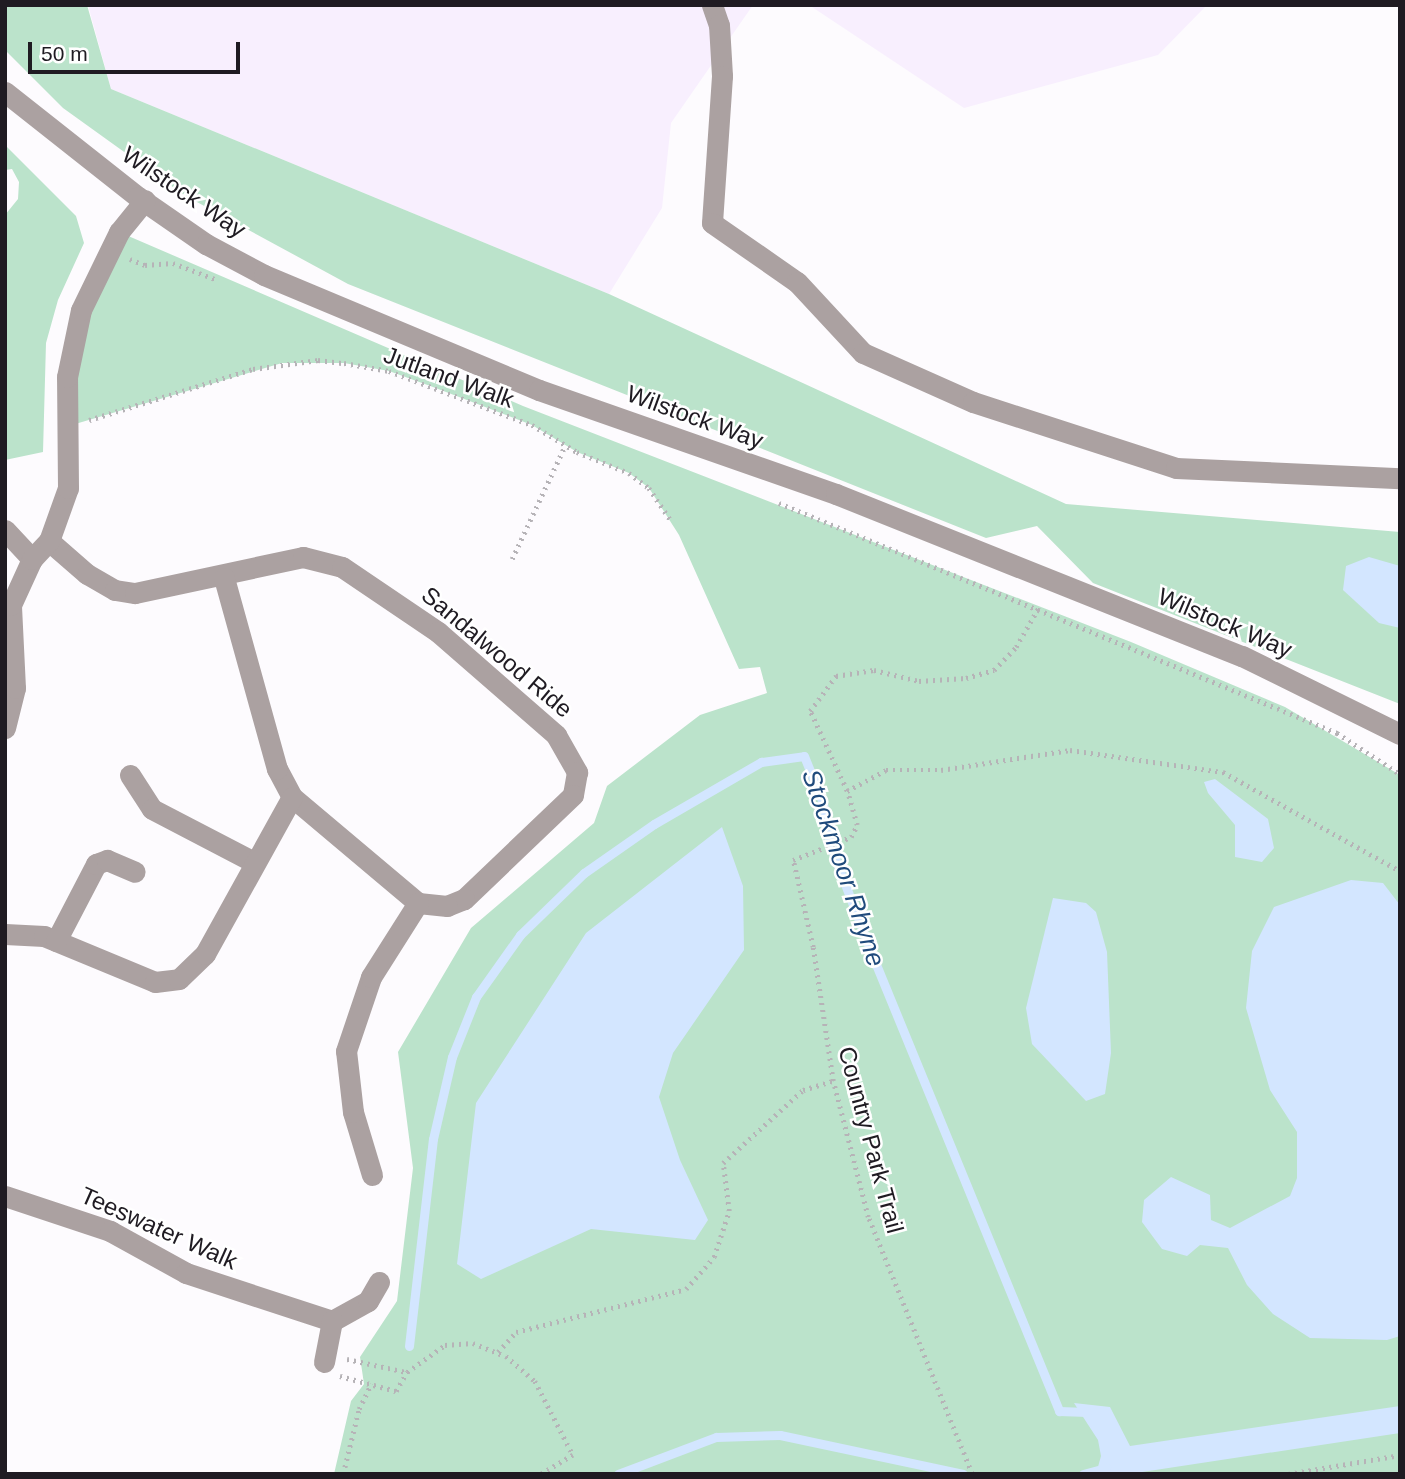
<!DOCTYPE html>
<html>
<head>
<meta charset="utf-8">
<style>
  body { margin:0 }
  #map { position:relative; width:1405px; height:1479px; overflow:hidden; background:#fdfbfe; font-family:Arial,sans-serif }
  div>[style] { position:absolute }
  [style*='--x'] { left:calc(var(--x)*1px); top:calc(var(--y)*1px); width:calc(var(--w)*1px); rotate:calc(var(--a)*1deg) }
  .built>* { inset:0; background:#f8effe }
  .green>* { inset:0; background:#bbe3cb }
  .water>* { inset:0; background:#d3e6ff }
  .stream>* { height:9px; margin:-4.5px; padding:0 4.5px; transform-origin:4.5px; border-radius:4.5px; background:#d3e6ff }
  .path>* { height:4.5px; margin-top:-2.25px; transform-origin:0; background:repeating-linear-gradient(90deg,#b6b3b7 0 2px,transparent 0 7px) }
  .minor>* { height:21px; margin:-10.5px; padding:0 10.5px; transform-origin:10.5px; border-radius:10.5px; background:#aba1a1 }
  span { translate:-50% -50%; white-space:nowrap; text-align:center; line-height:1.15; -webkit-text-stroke:5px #fff; paint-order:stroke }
  .street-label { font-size:24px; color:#1f1b22 }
  .water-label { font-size:26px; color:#204b7c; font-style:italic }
  .frame { position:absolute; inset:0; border:7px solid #1f1b22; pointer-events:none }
  .scale { position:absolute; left:28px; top:42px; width:212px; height:32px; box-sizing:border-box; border:4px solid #1f1b22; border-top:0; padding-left:9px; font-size:21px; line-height:24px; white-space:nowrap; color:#1f1b22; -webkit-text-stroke:5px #fff; paint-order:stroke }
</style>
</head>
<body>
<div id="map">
  <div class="built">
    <i style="clip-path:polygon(88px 5px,753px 5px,671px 123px,662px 208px,609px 294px,111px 89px)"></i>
    <i style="clip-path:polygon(809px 5px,1207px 5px,1158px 55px,964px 108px)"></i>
  </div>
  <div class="green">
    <i style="clip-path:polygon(5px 5px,87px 5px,111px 89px,609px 294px,1066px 504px,1400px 532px,1400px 704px,1093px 583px,1037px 526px,986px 538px,348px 284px,184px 195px,63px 108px,5px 50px)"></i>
    <i style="clip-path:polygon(5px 145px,76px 216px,84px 243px,58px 300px,46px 343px,43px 452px,5px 460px,5px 215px,18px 199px,19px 182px,12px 169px,5px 170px)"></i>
    <i style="clip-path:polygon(119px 232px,523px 406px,1131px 642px,1285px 707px,1400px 775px,1400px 1474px,334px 1474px,351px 1401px,364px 1384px,360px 1357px,397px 1301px,413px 1168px,398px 1052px,471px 928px,594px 823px,607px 786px,700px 715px,767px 693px,760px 667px,739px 669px,679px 535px,649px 488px,629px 473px,577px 452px,532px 425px,433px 387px,389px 371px,344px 363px,282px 363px,65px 427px,67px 377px)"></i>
  </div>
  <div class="water">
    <i style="clip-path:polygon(1369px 557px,1400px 566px,1400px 628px,1379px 623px,1343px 590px,1346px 566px)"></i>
    <i style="clip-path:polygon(1215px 779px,1268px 819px,1274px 848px,1262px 862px,1235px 857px,1235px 825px,1208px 793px,1204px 782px)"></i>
    <i style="clip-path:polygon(722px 827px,743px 886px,744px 950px,673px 1053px,659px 1097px,680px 1160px,708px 1220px,695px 1240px,591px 1229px,481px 1279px,457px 1264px,476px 1103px,586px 933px)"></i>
    <i style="clip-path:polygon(1351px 880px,1383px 883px,1400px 905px,1400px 1336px,1387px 1340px,1310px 1338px,1273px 1314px,1247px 1285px,1228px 1248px,1200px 1245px,1187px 1256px,1162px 1249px,1142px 1222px,1144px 1200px,1171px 1177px,1210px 1195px,1211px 1220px,1230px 1228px,1290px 1196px,1297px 1178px,1297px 1132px,1270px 1090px,1246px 1008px,1252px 951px,1274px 907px)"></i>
    <i style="clip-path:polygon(1053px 898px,1086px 903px,1096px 912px,1107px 952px,1111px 1053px,1105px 1094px,1086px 1101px,1032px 1044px,1026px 1008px)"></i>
    <i style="clip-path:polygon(1074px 1403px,1110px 1407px,1130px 1446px,1400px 1406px,1400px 1433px,1129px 1474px,1096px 1474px,1101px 1456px,1098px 1440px)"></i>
  </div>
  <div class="stream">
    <i style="--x:409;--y:1346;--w:208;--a:-83.4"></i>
    <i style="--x:433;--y:1139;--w:84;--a:-77"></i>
    <i style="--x:452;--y:1057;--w:65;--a:-68.2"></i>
    <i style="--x:476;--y:997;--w:76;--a:-54.6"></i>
    <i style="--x:520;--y:935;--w:89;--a:-44.1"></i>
    <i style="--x:584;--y:873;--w:85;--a:-35"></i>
    <i style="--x:654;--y:824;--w:124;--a:-30.1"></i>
    <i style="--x:761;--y:762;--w:43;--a:-7.9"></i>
    <i style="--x:804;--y:756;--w:51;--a:68"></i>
    <i style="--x:823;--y:803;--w:43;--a:80.5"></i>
    <i style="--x:830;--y:845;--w:120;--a:69"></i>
    <i style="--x:873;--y:957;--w:491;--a:67.7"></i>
    <i style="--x:1059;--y:1411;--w:28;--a:2"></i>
    <i style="--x:618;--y:1474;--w:105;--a:-20.7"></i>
    <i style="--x:716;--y:1437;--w:64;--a:-1.8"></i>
    <i style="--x:780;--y:1435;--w:187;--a:12"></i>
    <i style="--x:1083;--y:1474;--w:24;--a:-15"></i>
  </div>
  <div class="path">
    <i style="--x:130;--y:259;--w:16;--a:22"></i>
    <i style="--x:145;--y:265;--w:28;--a:-4"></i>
    <i style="--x:173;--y:263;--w:45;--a:20.9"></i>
    <i style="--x:89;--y:420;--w:172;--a:-17.3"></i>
    <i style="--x:253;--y:369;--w:66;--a:-7.9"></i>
    <i style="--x:318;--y:360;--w:26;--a:7"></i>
    <i style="--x:344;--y:363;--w:46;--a:10.1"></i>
    <i style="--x:389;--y:371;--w:153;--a:20.7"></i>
    <i style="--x:532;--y:425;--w:52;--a:31"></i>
    <i style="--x:577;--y:452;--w:56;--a:22"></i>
    <i style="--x:629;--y:473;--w:25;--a:37"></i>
    <i style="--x:649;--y:488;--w:40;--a:56"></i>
    <i style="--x:779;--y:503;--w:604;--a:22.4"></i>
    <i style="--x:1337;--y:733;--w:75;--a:33.1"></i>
    <i style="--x:512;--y:559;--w:125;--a:-64.9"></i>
    <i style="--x:847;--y:791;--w:88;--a:-114.8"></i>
    <i style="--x:810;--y:711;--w:44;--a:-53.4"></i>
    <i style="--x:836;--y:676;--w:38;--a:-9"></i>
    <i style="--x:874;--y:670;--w:46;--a:13.7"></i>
    <i style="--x:919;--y:681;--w:47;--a:-3.7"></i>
    <i style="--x:966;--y:678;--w:29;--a:-16"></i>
    <i style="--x:994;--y:670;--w:32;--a:-46"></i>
    <i style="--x:1016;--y:647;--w:46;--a:-60.1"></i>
    <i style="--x:498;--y:1352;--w:27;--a:-48"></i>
    <i style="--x:516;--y:1332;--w:175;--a:-14.2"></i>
    <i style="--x:686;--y:1289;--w:43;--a:-48.8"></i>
    <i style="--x:714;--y:1257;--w:48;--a:-71.9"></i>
    <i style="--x:729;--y:1211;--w:48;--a:-97.1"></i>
    <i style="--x:723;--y:1163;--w:108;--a:-42.4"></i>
    <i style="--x:803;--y:1090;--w:31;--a:-17"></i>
    <i style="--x:347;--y:1359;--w:60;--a:12.4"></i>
    <i style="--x:340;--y:1376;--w:58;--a:15"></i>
    <i style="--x:396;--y:1391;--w:22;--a:-60"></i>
    <i style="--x:407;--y:1372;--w:47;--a:-35.4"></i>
    <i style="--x:445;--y:1345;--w:28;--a:-4"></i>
    <i style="--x:473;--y:1343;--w:35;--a:22"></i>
    <i style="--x:506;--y:1356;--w:38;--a:41"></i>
    <i style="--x:535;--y:1381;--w:83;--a:62.8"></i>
    <i style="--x:573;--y:1455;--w:37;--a:149"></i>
    <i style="--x:343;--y:1474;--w:67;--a:-76.2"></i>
    <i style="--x:359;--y:1409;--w:28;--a:-64"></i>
    <i style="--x:972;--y:1474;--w:277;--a:-112"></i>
    <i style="--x:868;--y:1217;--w:140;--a:-104.4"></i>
    <i style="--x:833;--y:1081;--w:135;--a:-98.5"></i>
    <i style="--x:813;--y:947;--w:89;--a:-102.9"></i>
    <i style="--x:793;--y:860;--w:62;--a:-21.6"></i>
    <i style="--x:851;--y:837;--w:13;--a:-63"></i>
    <i style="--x:857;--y:825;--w:35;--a:-106"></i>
    <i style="--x:847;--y:791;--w:44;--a:-28.3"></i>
    <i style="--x:886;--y:770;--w:55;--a:0"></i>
    <i style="--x:941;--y:770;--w:131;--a:-8.8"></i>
    <i style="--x:1070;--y:750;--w:155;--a:8.2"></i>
    <i style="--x:1223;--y:772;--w:203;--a:29.2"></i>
    <i style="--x:1288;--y:1474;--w:114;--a:-9.6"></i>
  </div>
  <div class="minor">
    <i style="--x:712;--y:5;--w:21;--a:71"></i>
    <i style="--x:719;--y:25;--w:51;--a:86.6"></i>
    <i style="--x:722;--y:76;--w:147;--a:93.9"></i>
    <i style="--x:712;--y:223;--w:103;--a:34.8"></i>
    <i style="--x:797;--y:282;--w:97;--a:47.1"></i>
    <i style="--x:863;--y:353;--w:120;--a:24"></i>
    <i style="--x:973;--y:402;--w:213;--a:18"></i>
    <i style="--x:1176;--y:468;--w:224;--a:2.6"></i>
    <i style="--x:5;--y:92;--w:169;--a:38.3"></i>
    <i style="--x:138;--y:197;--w:83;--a:34.7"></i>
    <i style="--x:206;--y:244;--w:66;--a:28.1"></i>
    <i style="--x:264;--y:275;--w:298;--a:22.7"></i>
    <i style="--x:539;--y:390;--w:315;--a:19.3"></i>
    <i style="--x:836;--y:494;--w:437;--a:21.8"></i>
    <i style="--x:1242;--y:656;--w:176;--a:26.3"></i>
    <i style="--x:5;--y:530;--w:40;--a:47"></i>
    <i style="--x:49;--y:541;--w:50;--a:41"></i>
    <i style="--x:87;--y:574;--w:32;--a:30"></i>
    <i style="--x:115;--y:590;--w:20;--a:9"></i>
    <i style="--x:135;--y:593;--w:172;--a:-12.1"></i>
    <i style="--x:303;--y:557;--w:40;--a:14.4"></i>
    <i style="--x:342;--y:567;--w:116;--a:34.1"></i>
    <i style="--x:438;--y:632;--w:157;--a:41.1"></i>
    <i style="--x:556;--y:735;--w:43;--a:60.4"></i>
    <i style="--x:577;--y:772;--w:23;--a:100"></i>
    <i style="--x:573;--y:795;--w:151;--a:136.3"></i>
    <i style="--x:464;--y:899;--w:18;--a:158"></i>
    <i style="--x:447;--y:906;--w:29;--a:-174"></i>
    <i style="--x:418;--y:903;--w:165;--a:-139.9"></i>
    <i style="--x:292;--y:797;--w:32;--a:-118"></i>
    <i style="--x:277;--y:769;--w:198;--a:-105.5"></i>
    <i style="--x:5;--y:728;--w:41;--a:-76"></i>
    <i style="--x:15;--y:688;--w:83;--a:-92.8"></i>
    <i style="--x:11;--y:605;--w:51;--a:-65.5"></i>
    <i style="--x:32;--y:559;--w:25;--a:-47"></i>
    <i style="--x:49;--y:541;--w:56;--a:-70.3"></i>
    <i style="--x:68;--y:488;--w:111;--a:-90.5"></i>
    <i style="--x:67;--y:377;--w:68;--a:-78.2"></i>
    <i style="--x:81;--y:310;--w:87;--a:-64"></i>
    <i style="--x:119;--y:232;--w:41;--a:-50.9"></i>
    <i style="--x:130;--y:775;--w:40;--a:57.1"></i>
    <i style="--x:152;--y:809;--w:115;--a:27.5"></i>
    <i style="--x:5;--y:934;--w:39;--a:3"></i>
    <i style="--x:44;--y:936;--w:120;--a:22.5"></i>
    <i style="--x:155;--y:982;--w:24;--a:-7"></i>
    <i style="--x:179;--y:979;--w:36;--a:-44"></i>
    <i style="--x:205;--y:954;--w:179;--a:-61"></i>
    <i style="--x:56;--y:941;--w:87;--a:-62.5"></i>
    <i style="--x:96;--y:864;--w:12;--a:-20"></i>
    <i style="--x:107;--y:860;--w:30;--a:23"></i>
    <i style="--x:372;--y:1175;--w:66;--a:-106.8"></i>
    <i style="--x:353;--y:1112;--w:61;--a:-96.5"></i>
    <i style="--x:346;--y:1051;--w:78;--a:-71.3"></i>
    <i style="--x:371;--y:977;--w:88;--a:-57.6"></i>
    <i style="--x:5;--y:1196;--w:111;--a:18.4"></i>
    <i style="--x:110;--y:1231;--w:87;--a:28.9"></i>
    <i style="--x:186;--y:1273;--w:154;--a:18.2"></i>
    <i style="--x:332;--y:1321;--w:41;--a:-29.1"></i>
    <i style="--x:368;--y:1301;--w:22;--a:-60"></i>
    <i style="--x:324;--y:1362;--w:42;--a:-79"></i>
  </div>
  <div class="street-label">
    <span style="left:184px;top:192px;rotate:34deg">Wilstock Way</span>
    <span style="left:449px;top:377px;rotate:20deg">Jutland Walk</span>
    <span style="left:695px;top:417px;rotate:20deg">Wilstock Way</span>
    <span style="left:1225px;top:623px;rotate:23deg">Wilstock Way</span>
    <span style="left:497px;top:652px;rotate:40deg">Sandalwood Ride</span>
    <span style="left:871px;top:1140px;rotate:75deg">Country Park Trail</span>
    <span style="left:159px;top:1228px;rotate:24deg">Teeswater Walk</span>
  </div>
  <div class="water-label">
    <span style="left:843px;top:868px;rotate:71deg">Stockmoor Rhyne</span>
  </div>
  <div class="frame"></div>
  <div class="scale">50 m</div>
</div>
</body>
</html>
